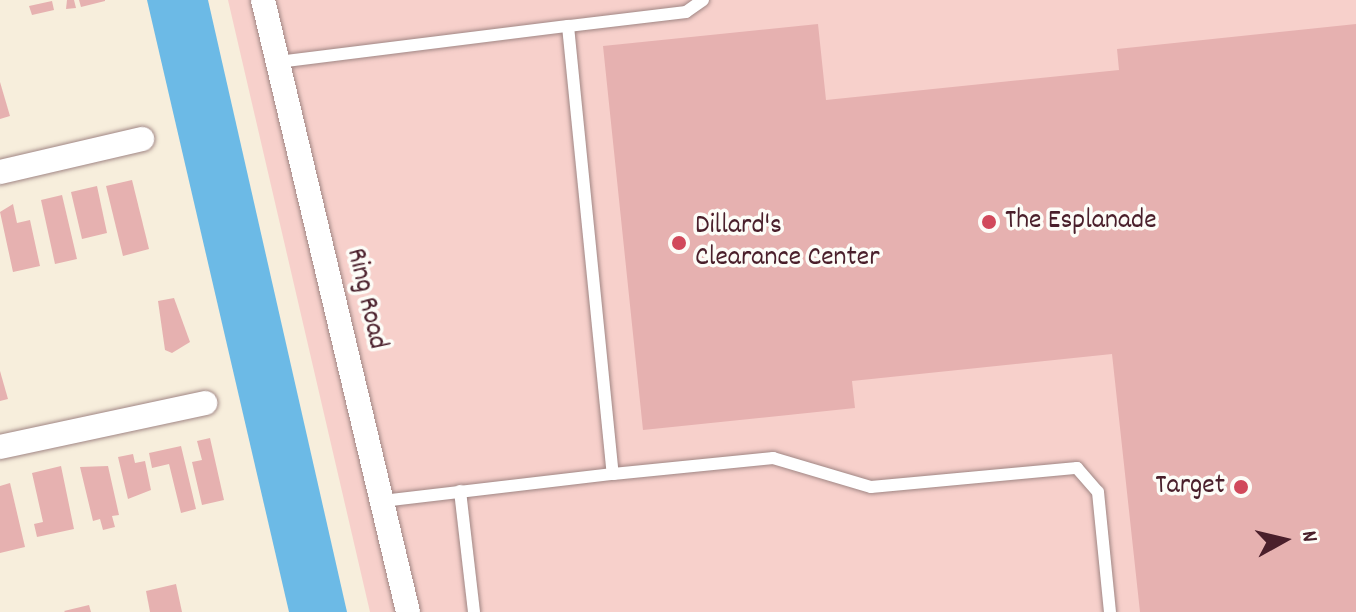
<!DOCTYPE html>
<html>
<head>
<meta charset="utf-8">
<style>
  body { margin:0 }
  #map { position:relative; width:1356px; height:612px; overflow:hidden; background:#f7eedc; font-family:Dekko,sans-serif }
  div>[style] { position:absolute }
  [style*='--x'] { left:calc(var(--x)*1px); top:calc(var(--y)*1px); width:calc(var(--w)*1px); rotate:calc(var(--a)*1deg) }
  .built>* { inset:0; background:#f7d0cb }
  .water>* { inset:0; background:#6cbae6 }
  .building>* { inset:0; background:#e6b1b0 }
  .roads { filter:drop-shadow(0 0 2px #a08684) drop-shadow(0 0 2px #a08684) }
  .lane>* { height:12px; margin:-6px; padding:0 6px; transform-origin:6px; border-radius:6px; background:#fff }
  .street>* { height:24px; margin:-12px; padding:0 12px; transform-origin:12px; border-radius:12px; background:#fff }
  .dots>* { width:22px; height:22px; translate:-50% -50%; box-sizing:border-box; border:4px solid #fdfcf7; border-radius:50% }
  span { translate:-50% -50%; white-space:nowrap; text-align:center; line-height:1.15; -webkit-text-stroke:7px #fdfcf7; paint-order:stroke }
  .poi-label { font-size:28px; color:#4a1f2b }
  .left { translate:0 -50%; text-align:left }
  .right { translate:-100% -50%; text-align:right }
  .street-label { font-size:28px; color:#4a1f2b }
  .north { position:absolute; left:1244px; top:500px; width:80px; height:80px; -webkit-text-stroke:6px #fdfcf7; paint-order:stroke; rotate:82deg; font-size:22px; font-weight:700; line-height:32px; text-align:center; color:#4a1f2b }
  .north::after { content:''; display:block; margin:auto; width:28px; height:36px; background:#4a1f2b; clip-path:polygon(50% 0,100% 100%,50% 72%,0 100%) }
</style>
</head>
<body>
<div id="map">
  <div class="built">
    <i style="clip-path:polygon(228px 0,1356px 0,1356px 612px,370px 612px)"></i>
  </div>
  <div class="water">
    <i style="clip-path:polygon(147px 0,208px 0,347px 612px,289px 612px)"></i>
  </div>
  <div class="building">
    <i style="clip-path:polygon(67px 0,74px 0,76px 8px,66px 9px)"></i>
    <i style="clip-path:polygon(79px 0,105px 0,105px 1px,81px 7px)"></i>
    <i style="clip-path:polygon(52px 1px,54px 10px,32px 15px,29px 6px)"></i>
    <i style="clip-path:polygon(818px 24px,826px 100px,1119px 70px,1117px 49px,1356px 24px,1356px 612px,1140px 612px,1112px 354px,852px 381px,855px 408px,643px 430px,603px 46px)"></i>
    <i style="clip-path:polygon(0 82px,10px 116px,0 119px)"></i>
    <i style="clip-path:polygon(132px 180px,149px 249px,123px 256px,106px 186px)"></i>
    <i style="clip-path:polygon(97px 186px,107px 233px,82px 239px,71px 192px)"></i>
    <i style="clip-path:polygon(62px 195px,77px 259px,55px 264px,41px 200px)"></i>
    <i style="clip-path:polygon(13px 204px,17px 223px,30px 220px,40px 266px,13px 272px,0 212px)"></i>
    <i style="clip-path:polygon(174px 298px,190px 342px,172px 353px,165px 350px,158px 301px)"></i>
    <i style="clip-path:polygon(0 371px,8px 399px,0 401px)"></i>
    <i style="clip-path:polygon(210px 438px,224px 500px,202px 505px,192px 462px,202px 460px,197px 441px)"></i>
    <i style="clip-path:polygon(181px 446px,196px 509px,181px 513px,169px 464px,152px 468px,149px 453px)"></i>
    <i style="clip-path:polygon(133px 454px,135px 463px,145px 461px,151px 490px,128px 499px,118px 457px)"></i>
    <i style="clip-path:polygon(61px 466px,74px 529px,37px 537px,34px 524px,43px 522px,32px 473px)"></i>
    <i style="clip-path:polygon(108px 466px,119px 515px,112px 516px,115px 527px,103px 530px,100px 519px,93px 521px,80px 467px)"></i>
    <i style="clip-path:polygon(10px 483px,25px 547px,0 553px,0 486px)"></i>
    <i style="clip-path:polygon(176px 584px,182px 612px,150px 612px,146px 591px)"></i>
    <i style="clip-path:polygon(89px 605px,91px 612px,65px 612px,64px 611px)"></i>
  </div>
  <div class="roads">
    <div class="lane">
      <i style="--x:703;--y:0;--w:21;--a:145"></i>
      <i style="--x:686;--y:12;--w:119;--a:173.2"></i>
      <i style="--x:568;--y:26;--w:450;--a:84.3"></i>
      <i style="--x:613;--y:474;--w:161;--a:-5.7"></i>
      <i style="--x:773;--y:458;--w:102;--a:16.5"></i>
      <i style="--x:871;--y:487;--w:207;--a:-5.3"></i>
      <i style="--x:1077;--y:468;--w:32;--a:49"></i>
      <i style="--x:1098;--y:492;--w:121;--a:84.3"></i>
      <i style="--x:278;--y:62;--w:292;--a:-7.1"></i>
      <i style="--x:460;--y:491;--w:122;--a:83.4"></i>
      <i style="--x:382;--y:501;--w:233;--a:-6.7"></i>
    </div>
    <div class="street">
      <i style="--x:263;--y:0;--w:629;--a:76.67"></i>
      <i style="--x:0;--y:172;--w:146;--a:-13.1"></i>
      <i style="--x:0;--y:447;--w:210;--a:-12.1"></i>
    </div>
  </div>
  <div class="dots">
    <i style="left:989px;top:222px;background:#d1495b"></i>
    <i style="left:679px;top:243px;background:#d1495b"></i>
    <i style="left:1241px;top:487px;background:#d1495b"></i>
  </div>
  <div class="poi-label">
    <span class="left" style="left:1005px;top:222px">The Esplanade</span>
    <span class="left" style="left:695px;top:243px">Dillard's<br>Clearance Center</span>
    <span class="right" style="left:1225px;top:487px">Target</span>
  </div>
  <div class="street-label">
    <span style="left:365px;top:299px;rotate:77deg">Ring Road</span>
  </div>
  <div class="north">N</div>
</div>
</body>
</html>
